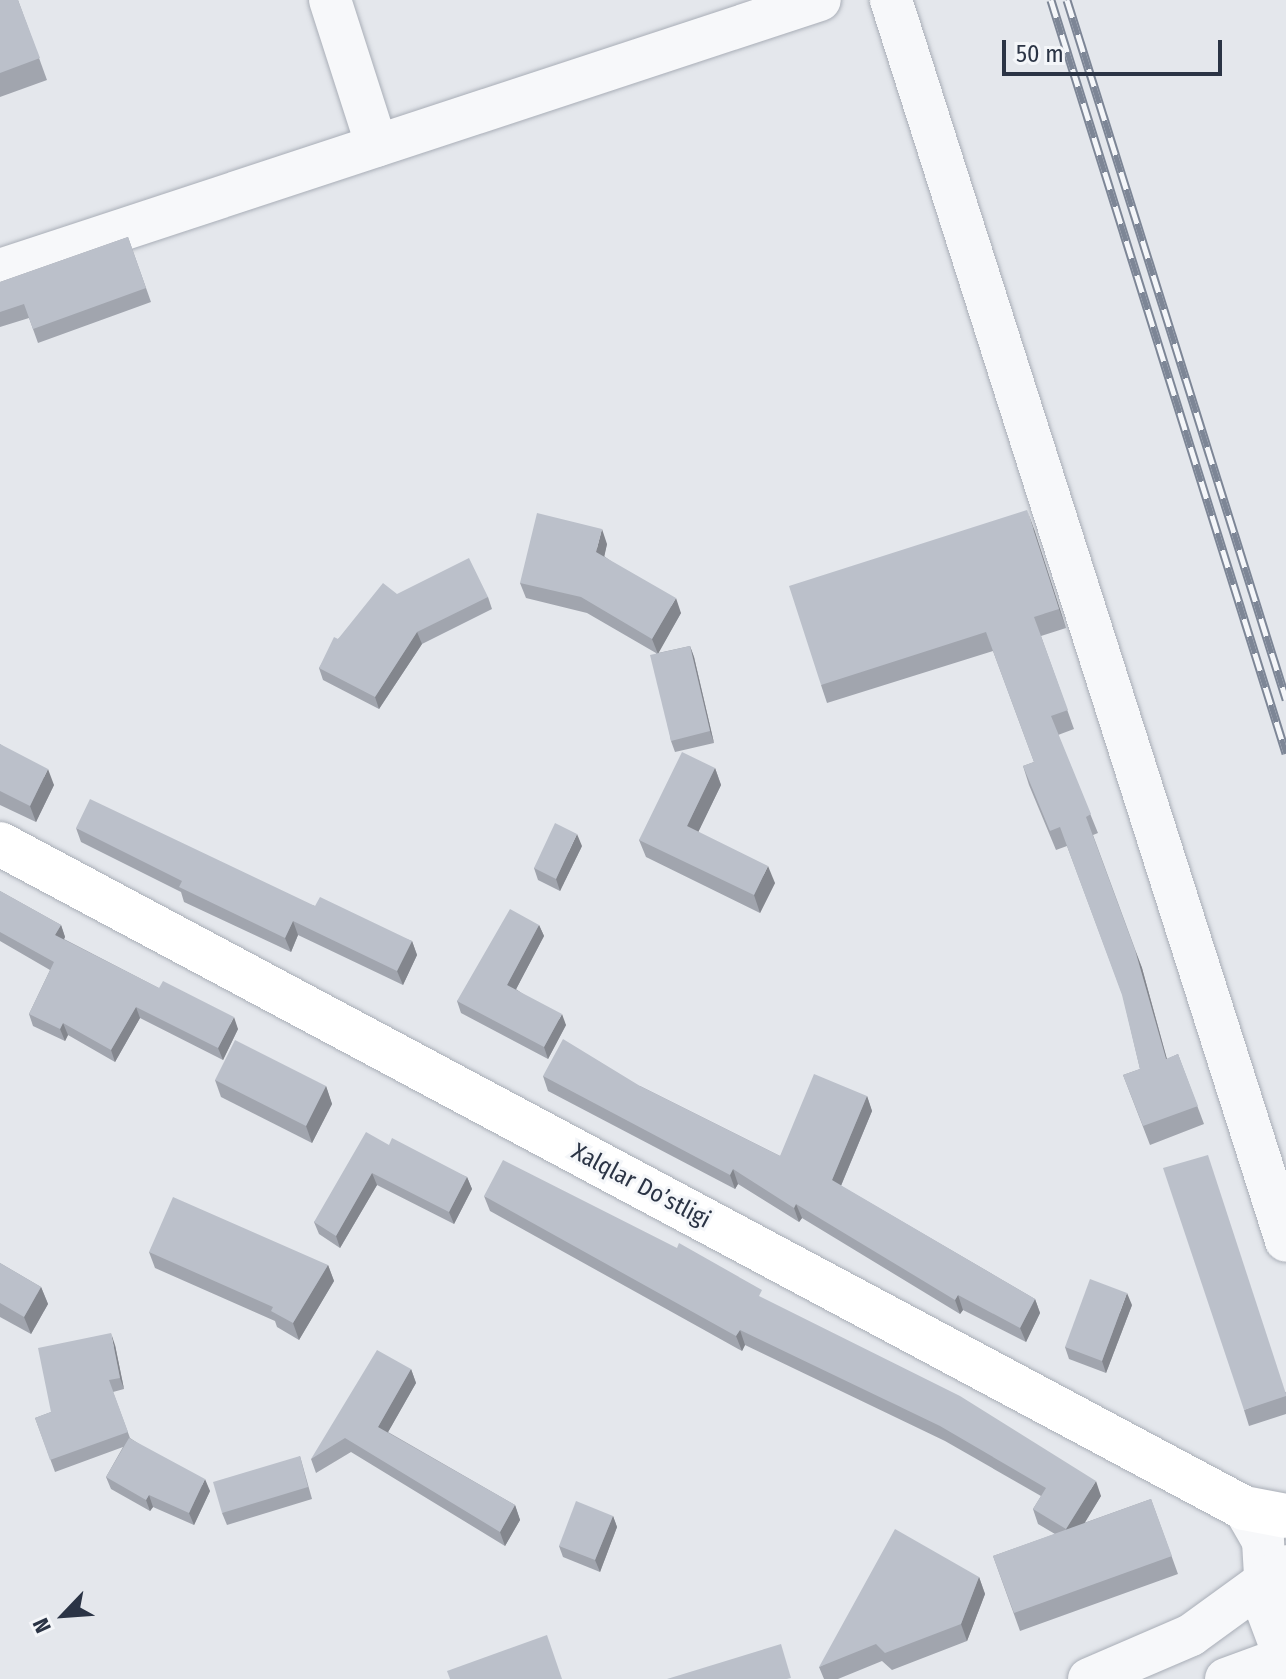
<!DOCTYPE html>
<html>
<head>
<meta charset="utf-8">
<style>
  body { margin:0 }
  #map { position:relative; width:1286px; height:1679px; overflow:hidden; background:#e4e7ec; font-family:"Fira Sans Condensed",sans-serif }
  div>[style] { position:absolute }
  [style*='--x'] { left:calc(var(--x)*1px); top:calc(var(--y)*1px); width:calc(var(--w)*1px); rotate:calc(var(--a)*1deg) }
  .roads { filter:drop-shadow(0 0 2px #a9aeb7) drop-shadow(0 0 2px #a9aeb7) }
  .minor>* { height:42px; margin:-21px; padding:0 21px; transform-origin:21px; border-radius:21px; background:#f7f8fa }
  .major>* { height:44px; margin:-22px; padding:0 22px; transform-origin:22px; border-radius:22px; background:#fff }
  .rail>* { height:9px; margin-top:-4.5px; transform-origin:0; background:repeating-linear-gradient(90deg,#f4f6f9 0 18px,#7d8696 0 36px); box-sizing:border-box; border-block:2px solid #7d8696 }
  .wall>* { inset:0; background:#a1a5ae }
  .shaded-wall>* { inset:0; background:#83868d }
  .building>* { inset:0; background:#bbc0ca }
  span { translate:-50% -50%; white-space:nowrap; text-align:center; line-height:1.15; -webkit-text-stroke:6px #f4f6f9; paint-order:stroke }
  .street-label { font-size:24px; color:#2b3445 }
  .north { position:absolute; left:24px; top:1575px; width:80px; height:80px; -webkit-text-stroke:6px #f4f6f9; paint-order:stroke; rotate:245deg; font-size:22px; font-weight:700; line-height:32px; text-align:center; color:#2b3445 }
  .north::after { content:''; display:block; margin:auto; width:28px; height:36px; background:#2b3445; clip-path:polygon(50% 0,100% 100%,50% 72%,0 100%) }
  .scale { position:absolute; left:1002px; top:40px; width:220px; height:36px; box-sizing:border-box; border:4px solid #2b3445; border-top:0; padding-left:10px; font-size:24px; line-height:28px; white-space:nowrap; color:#2b3445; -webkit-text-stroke:6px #f4f6f9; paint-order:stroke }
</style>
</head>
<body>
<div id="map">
  <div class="roads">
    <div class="minor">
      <i style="--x:330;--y:0;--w:153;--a:72.2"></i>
      <i style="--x:891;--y:0;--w:1302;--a:72.34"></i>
      <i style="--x:0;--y:270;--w:863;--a:-18.23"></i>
      <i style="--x:1244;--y:1508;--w:38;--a:60"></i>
      <i style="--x:1263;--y:1541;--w:69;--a:86.7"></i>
      <i style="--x:1267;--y:1610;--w:51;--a:69.4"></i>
      <i style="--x:1089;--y:1679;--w:111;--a:-23.3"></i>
      <i style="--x:1191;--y:1635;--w:117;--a:-36"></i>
      <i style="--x:1226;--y:1679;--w:64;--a:-20.1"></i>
    </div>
    <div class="major">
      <i style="--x:0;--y:844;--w:1410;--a:28.09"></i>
      <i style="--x:1244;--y:1508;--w:43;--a:10.8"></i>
    </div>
  </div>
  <div class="rail">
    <i style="--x:1051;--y:0;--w:789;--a:72.67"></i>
    <i style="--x:1067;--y:0;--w:733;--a:72.6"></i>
  </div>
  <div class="wall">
    <i style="clip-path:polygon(0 0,18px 0,47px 80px,0 97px)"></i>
    <i style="clip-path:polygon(128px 237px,151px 302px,38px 343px,29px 318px,0 327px,0 282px)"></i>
    <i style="clip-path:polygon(1034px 529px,1066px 628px,1041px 636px,1074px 729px,1058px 735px,1098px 833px,1093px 835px,1142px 968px,1167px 1059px,1178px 1054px,1204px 1124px,1150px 1145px,1123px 1075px,1140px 1069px,1123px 996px,1067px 846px,1056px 850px,1029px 785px,1023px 766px,1034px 762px,993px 651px,827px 703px,821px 685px)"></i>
    <i style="clip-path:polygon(607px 544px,604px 556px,681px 613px,658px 653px,690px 646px,694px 657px,714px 743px,675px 752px,671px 741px,656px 653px,587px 613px,526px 598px,520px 583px)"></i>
    <i style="clip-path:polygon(397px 594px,488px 597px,492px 609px,422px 644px,379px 709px,323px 680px,319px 668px,338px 639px)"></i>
    <i style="clip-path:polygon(0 744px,54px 785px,36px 822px,0 805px)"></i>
    <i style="clip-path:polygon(715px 768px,721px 785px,698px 832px,775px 883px,760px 913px,646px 857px,639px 840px)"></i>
    <i style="clip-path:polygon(76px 828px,315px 906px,412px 941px,417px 955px,403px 985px,298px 935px,291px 952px,184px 902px,181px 892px,81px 842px)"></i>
    <i style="clip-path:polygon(582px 846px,560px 891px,538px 880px,534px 868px)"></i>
    <i style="clip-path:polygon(0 891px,61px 925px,65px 937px,64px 939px,238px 1029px,223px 1060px,140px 1018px,115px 1062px,68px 1035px,65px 1041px,33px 1026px,29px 1014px,50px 970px,0 941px)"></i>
    <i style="clip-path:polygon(539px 925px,544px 936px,516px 989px,566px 1025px,548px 1059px,461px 1013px,457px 1001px)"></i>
    <i style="clip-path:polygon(543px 1076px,640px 1086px,780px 1156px,867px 1096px,872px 1111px,841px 1186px,1035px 1299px,1040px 1313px,1026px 1342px,963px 1310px,960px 1314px,802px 1218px,799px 1222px,738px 1184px,735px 1189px,548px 1091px)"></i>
    <i style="clip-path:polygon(215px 1080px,326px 1086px,332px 1104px,312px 1143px,221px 1097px)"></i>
    <i style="clip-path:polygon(389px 1145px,467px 1177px,472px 1189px,454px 1224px,377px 1185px,340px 1248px,319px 1234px,314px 1222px)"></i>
    <i style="clip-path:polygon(484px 1196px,765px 1300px,1101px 1496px,1084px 1523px,1151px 1499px,1178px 1574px,1020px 1631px,993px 1556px,1055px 1534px,1038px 1524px,1033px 1509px,1041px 1496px,945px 1441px,745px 1345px,742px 1351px,490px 1211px)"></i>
    <i style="clip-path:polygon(149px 1252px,328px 1265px,334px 1281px,299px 1340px,277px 1327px,275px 1321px,155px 1268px)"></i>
    <i style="clip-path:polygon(0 1263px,41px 1287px,48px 1304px,31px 1334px,0 1317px)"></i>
    <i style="clip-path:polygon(1132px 1305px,1106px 1373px,1069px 1359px,1065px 1347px)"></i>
    <i style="clip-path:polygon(115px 1345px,124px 1389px,113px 1392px,130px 1438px,210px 1491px,194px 1525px,153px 1507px,150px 1511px,111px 1489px,106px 1477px,123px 1447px,55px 1472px,35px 1418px,51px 1412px)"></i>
    <i style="clip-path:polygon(411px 1369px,416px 1383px,388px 1432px,515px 1505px,520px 1520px,505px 1546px,351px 1452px,316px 1473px,311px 1459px)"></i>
    <i style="clip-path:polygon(1286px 1392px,1286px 1414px,1249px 1426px,1244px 1410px)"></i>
    <i style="clip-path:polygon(300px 1456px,312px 1499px,227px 1525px,222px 1513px)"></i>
    <i style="clip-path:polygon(613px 1516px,617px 1527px,600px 1572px,563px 1557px,559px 1546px)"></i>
    <i style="clip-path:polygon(979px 1577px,985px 1594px,967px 1641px,892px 1670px,882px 1661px,838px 1679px,824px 1679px,819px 1667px)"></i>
  </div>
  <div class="shaded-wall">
    <i style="clip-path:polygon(1027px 510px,1034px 529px,1066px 628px,1059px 609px)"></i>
    <i style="clip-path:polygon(602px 529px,607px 544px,602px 567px,596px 552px)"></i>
    <i style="clip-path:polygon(676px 598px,681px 613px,658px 654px,652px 639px)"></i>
    <i style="clip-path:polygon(417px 632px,422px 644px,379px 709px,375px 697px)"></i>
    <i style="clip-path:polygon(690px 646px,694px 657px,714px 743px,710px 731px)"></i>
    <i style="clip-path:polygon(715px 768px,721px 785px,693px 843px,687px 826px)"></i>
    <i style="clip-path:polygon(48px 769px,54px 785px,36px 822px,30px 806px)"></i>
    <i style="clip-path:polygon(577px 834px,582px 846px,560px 891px,556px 879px)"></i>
    <i style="clip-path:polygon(768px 866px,775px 883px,760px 913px,754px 895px)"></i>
    <i style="clip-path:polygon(293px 921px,298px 935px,291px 952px,285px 938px)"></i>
    <i style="clip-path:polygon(61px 925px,65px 937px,60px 947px,55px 935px)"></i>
    <i style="clip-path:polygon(539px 925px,544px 936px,512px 997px,507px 985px)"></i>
    <i style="clip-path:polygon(412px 941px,417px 955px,403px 985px,397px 971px)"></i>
    <i style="clip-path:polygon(1135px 950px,1142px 968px,1172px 1078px,1166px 1059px)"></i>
    <i style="clip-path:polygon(136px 1007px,140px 1018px,115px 1062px,111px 1050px)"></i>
    <i style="clip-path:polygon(562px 1014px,566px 1025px,548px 1059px,544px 1047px)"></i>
    <i style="clip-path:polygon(234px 1017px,238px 1029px,223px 1060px,218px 1048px)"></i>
    <i style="clip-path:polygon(63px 1023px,68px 1035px,65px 1041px,60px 1029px)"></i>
    <i style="clip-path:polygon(326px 1086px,332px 1104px,312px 1143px,306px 1126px)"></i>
    <i style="clip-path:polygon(867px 1096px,872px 1111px,837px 1195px,832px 1180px)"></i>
    <i style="clip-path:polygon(733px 1169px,738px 1184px,735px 1189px,730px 1175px)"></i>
    <i style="clip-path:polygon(372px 1173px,377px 1185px,340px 1248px,336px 1236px)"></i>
    <i style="clip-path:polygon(467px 1177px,472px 1189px,454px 1224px,449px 1212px)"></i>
    <i style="clip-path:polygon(796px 1204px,802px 1218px,799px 1222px,794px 1208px)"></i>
    <i style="clip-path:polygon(328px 1265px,334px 1281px,299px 1340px,293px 1323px)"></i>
    <i style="clip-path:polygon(41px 1287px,48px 1304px,31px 1334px,24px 1317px)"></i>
    <i style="clip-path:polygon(1127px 1293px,1132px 1305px,1106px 1373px,1102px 1361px)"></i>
    <i style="clip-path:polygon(958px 1295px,963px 1310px,960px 1314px,955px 1300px)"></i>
    <i style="clip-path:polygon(1035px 1299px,1040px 1313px,1026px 1342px,1020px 1328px)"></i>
    <i style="clip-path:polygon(740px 1330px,745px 1345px,742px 1351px,736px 1336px)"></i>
    <i style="clip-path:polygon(111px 1333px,115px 1345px,124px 1389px,120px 1378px)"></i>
    <i style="clip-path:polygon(411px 1369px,416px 1383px,383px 1441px,378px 1427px)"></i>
    <i style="clip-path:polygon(205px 1479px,210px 1491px,194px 1525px,189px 1513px)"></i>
    <i style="clip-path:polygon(1096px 1481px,1101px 1496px,1072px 1544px,1066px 1529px)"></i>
    <i style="clip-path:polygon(149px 1495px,153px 1507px,150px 1511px,146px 1500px)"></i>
    <i style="clip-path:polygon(515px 1505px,520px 1520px,505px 1546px,500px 1532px)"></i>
    <i style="clip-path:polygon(613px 1516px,617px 1527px,600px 1572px,595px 1560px)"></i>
    <i style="clip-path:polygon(979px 1577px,985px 1594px,967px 1641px,961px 1624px)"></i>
  </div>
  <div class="building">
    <i style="clip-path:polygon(0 0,18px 0,40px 58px,0 73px)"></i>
    <i style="clip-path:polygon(128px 237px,146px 288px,33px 329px,24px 304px,0 312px,0 282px)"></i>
    <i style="clip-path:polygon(1027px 510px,1059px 609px,1034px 617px,1068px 710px,1051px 716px,1091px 814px,1086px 817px,1135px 950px,1166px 1059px,1178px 1054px,1198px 1106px,1143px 1126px,1123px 1075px,1140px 1069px,1122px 995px,1060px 827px,1050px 831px,1023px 766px,1034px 762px,986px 632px,821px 685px,789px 586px)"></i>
    <i style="clip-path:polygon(537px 513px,602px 529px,596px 552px,676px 598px,652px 639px,581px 597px,520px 583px)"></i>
    <i style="clip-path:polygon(469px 558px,488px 597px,417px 632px,375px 697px,319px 668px,334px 637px,338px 639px,383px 583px,397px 594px)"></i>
    <i style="clip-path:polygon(690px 646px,710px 731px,671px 741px,650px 655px)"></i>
    <i style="clip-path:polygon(0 744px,48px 769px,30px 806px,0 791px)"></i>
    <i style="clip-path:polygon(682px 752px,715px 768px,687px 826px,768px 866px,754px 895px,639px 840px)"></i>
    <i style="clip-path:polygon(90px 799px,315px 906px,320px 897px,412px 941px,397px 971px,293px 921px,285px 938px,179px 887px,182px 881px,76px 828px)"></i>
    <i style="clip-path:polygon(555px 823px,577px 834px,556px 879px,534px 868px)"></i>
    <i style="clip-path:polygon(0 891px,61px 925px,55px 935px,159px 988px,163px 981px,234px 1017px,218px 1048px,136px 1007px,111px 1050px,63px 1023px,60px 1029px,29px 1014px,54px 962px,0 932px)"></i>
    <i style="clip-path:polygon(510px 909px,539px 925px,507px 985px,562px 1014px,544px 1047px,457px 1001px)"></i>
    <i style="clip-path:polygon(563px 1039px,640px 1086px,780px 1156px,814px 1074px,867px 1096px,832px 1180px,1035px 1299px,1020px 1328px,958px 1295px,955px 1300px,796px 1204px,794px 1208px,733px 1169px,730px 1175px,543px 1076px)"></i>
    <i style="clip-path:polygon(235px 1040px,326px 1086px,306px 1126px,215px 1080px)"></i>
    <i style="clip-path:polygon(366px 1132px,389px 1145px,392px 1138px,467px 1177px,449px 1212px,372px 1173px,336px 1236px,314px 1222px)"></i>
    <i style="clip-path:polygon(1208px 1155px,1286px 1394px,1286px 1396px,1244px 1410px,1163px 1168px)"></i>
    <i style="clip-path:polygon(503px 1160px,677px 1248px,679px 1243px,762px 1290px,759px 1296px,960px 1396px,1096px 1481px,1066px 1529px,1033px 1509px,1046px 1488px,940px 1426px,740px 1330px,736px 1336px,484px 1196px)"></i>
    <i style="clip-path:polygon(173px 1197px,328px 1265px,293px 1323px,271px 1311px,273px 1307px,149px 1252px)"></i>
    <i style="clip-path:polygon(0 1263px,41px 1287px,24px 1317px,0 1303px)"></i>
    <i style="clip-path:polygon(1090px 1279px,1127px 1293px,1102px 1361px,1065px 1347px)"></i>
    <i style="clip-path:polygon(111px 1333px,120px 1378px,109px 1380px,128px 1432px,50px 1460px,35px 1418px,51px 1412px,38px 1348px)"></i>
    <i style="clip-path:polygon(377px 1350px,411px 1369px,378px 1427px,515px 1505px,500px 1532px,345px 1438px,311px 1459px)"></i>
    <i style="clip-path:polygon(129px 1438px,205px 1479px,189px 1513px,149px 1495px,146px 1500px,106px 1477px)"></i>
    <i style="clip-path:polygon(300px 1456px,308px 1487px,222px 1513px,213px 1482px)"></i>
    <i style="clip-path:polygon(1151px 1499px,1172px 1556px,1014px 1613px,993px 1556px)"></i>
    <i style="clip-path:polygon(576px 1501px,613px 1516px,595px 1560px,559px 1546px)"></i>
    <i style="clip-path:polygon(895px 1529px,979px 1577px,961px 1624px,885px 1653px,876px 1644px,819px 1667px)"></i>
    <i style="clip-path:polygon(547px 1635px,562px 1679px,450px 1679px,447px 1671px)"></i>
    <i style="clip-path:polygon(781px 1644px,791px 1678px,787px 1679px,667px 1679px)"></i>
  </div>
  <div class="street-label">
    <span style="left:641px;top:1186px;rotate:28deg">Xalqlar Do’stligi</span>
  </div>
  <div class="north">N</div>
  <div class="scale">50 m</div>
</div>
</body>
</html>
